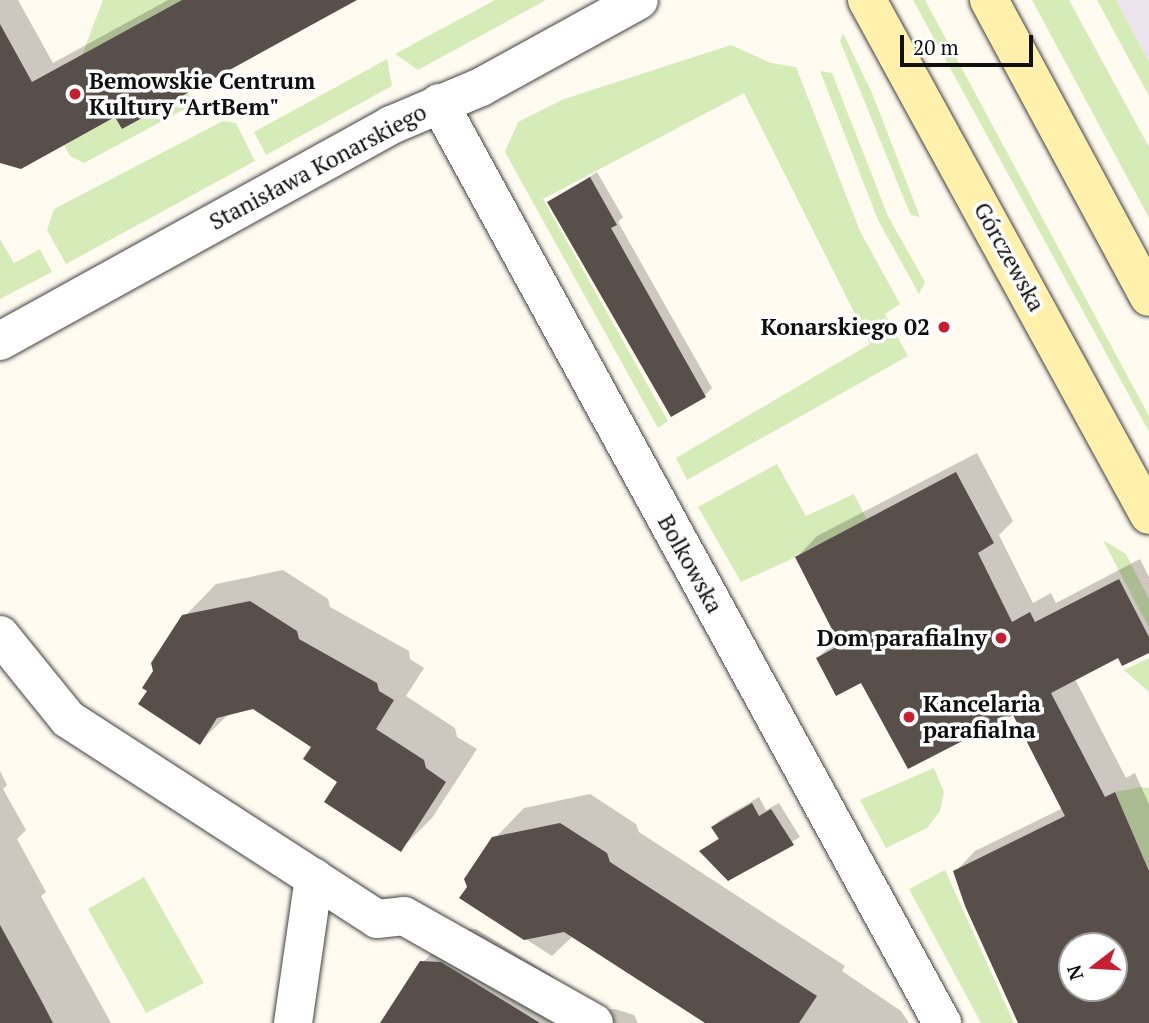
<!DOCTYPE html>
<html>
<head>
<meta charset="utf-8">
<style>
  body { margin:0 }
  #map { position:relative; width:1149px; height:1023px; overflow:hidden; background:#fffbf1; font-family:"PT Serif",serif }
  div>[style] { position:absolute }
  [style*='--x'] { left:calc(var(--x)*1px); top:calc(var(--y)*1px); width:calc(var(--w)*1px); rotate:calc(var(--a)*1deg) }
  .industrial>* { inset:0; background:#ece3ee }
  .green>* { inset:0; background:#d6ecb8 }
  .shadow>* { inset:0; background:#0003 }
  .building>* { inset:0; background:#584f4b }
  .roads { filter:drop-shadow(0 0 2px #424242) drop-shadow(0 0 2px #424242) }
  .minor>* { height:38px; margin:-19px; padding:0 19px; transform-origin:19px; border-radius:19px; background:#fff }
  .secondary>* { height:38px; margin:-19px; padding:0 19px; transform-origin:19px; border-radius:19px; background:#fff1ac }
  .dots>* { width:19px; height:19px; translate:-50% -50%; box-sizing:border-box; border:4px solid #fff; border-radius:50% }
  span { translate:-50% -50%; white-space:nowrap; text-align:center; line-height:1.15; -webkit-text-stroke:7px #fff; paint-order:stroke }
  .poi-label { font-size:23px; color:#0f0f0f; font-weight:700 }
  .left { translate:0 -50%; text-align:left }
  .right { translate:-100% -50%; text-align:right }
  .street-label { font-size:23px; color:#0f0f0f }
  .north { position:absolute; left:1058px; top:932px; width:70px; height:70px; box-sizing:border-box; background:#fff; border:2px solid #9f9f9f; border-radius:50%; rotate:253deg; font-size:19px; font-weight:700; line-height:28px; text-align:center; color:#0f0f0f }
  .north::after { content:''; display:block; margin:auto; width:24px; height:32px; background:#c81e31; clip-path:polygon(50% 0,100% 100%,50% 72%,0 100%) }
  .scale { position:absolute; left:900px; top:35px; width:133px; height:32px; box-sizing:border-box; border:4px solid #0f0f0f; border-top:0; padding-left:9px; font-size:21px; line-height:24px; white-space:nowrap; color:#0f0f0f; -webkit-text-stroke:5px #fff; paint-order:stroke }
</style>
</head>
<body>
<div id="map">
  <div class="industrial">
    <i style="clip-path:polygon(1116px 0,1149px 0,1149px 62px)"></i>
  </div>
  <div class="green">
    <i style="clip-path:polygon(103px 0,182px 0,82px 55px)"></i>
    <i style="clip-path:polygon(495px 0,546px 0,418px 70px,395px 54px)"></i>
    <i style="clip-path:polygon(913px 0,925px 0,1149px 416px,1149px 432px)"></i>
    <i style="clip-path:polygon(1032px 0,1069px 0,1149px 147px,1149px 218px)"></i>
    <i style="clip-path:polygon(1097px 0,1116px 0,1149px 62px,1149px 96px)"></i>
    <i style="clip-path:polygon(843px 33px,872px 93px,920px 217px,911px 215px,904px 199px,840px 41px)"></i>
    <i style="clip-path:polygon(731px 45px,771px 63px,796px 67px,860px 231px,900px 304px,885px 314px,908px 356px,687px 480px,676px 458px,870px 344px,744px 93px,543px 199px,668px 421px,658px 428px,505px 152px,518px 122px,564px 99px)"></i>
    <i style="clip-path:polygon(387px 59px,392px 86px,266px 155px,254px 132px)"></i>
    <i style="clip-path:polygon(820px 71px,832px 73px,888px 216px,925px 282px,919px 294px,878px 220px)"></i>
    <i style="clip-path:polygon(188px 93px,194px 104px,84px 163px,70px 156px,64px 145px,115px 117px,122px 129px)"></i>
    <i style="clip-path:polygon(223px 121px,236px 123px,255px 161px,66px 264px,47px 230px,54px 209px)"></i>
    <i style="clip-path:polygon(0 239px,14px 263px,40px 249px,52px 272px,0 299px)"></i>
    <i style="clip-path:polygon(777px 464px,806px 516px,854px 494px,869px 524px,741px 582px,698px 507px)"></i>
    <i style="clip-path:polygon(1103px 540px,1126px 554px,1149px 599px,1149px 628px)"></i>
    <i style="clip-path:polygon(1149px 658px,1149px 692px,1124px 670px)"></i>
    <i style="clip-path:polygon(934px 768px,944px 792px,940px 811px,927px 828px,886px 848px,860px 800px)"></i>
    <i style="clip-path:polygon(1141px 787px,1149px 788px,1149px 871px,1115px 792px)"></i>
    <i style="clip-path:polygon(945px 870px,1014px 1023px,981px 1023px,909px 889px)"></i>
    <i style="clip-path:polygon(144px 877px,204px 983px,146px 1013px,88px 909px)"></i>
  </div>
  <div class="shadow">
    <i style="clip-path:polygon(0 0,18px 0,53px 63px,168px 0,354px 0,116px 114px,0 161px)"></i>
    <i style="clip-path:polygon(597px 172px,623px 217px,618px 222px,712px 388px,705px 395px,549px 203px)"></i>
    <i style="clip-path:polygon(evenodd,977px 453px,1013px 521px,999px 535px,1033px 603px,1051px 593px,1056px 603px,1140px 559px,1149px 577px,1149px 651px,1119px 656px,1075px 679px,1126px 778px,1135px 773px,1149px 804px,1149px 1023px,1022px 1023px,955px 872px,975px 851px,1063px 808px,1014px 713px,861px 681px,818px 658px,838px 638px,797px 557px,817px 536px,977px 453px,1072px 946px,1114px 946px,1114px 988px,1072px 988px,1072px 946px)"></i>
    <i style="clip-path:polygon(283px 570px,328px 599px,330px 607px,409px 651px,410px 659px,424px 668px,406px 696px,455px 728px,457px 737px,477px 749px,432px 818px,400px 850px,313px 746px,254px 708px,229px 714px,200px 742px,149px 691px,184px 617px,216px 584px)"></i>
    <i style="clip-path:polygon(0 771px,7px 785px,3px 789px,26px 830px,17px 839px,46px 892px,41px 896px,111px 1023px,0 1023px)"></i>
    <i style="clip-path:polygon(590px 794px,636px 824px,639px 832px,845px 966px,842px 971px,901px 1011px,909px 1023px,708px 1023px,573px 936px,552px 956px,462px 898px,494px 839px,524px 808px)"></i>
    <i style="clip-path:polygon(759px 797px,766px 810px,779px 803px,800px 837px,728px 879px,701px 851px,720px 837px,713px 827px,720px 820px)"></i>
    <i style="clip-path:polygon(456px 929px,476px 929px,553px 976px,577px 1014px,615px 1009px,634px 1015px,638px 1023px,382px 1023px,422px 963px)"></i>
  </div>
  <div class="building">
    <i style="clip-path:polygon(182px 0,357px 0,122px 129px,115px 117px,21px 169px,0 163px,0 24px,32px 82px)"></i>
    <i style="clip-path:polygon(590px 177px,617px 225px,611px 228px,706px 397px,671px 417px,547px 202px)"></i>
    <i style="clip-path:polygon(evenodd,956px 472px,994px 543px,978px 553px,1012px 622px,1030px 612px,1035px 622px,1119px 579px,1149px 637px,1149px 653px,1122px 666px,1118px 658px,1051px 693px,1105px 797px,1115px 792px,1149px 871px,1149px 1023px,1018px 1023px,965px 906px,953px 871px,1065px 816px,1013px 715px,908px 769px,861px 683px,836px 696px,816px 658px,840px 645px,795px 557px,956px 472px,1072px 946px,1114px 946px,1114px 988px,1072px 988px,1072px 946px)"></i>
    <i style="clip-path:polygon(250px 601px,297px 631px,299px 639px,377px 683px,379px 691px,394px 700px,376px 729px,424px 760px,426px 768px,446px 782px,401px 852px,324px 802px,337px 782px,303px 759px,311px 747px,253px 709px,217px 718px,200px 745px,138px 704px,147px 691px,142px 688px,153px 671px,151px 663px,182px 615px)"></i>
    <i style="clip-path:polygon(752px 803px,759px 816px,771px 809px,794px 845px,728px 881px,699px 851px,719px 839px,711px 827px)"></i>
    <i style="clip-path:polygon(560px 823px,607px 853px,610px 862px,817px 996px,799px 1023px,705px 1023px,564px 932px,524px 940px,459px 898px,467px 887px,464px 879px,492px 837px)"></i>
    <i style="clip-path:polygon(0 925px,40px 998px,53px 1023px,0 1023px)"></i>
    <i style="clip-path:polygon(420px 961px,441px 962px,540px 1023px,380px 1023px)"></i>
  </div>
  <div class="roads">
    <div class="minor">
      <i style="--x:439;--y:103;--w:1049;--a:61.33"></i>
      <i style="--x:0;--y:341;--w:447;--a:-28.9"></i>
      <i style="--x:391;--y:125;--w:98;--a:-22.9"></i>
      <i style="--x:481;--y:87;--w:180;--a:-28.8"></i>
      <i style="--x:0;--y:635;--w:108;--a:51"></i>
      <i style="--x:68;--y:719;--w:368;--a:32.9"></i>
      <i style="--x:377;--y:919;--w:27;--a:-6"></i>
      <i style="--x:404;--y:916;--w:218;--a:29.4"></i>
      <i style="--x:293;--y:1023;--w:147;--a:-81.8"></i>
    </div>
    <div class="secondary">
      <i style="--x:867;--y:0;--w:587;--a:61.3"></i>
      <i style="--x:989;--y:0;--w:337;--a:61.7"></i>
    </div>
  </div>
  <div class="dots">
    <i style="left:75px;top:94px;background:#c81e31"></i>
    <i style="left:944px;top:327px;background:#c81e31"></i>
    <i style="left:1001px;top:638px;background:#c81e31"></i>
    <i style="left:909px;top:717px;background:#c81e31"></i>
  </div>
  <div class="poi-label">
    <span class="left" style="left:89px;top:94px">Bemowskie Centrum<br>Kultury "ArtBem"</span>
    <span class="right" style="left:930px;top:327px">Konarskiego 02</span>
    <span class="right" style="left:987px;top:638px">Dom parafialny</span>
    <span class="left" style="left:923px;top:717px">Kancelaria<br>parafialna</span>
  </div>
  <div class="street-label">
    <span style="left:318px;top:167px;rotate:-28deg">Stanisława Konarskiego</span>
    <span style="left:1009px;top:257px;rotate:61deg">Górczewska</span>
    <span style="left:690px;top:564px;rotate:61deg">Bolkowska</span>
  </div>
  <div class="north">N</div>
  <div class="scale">20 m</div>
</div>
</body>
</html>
